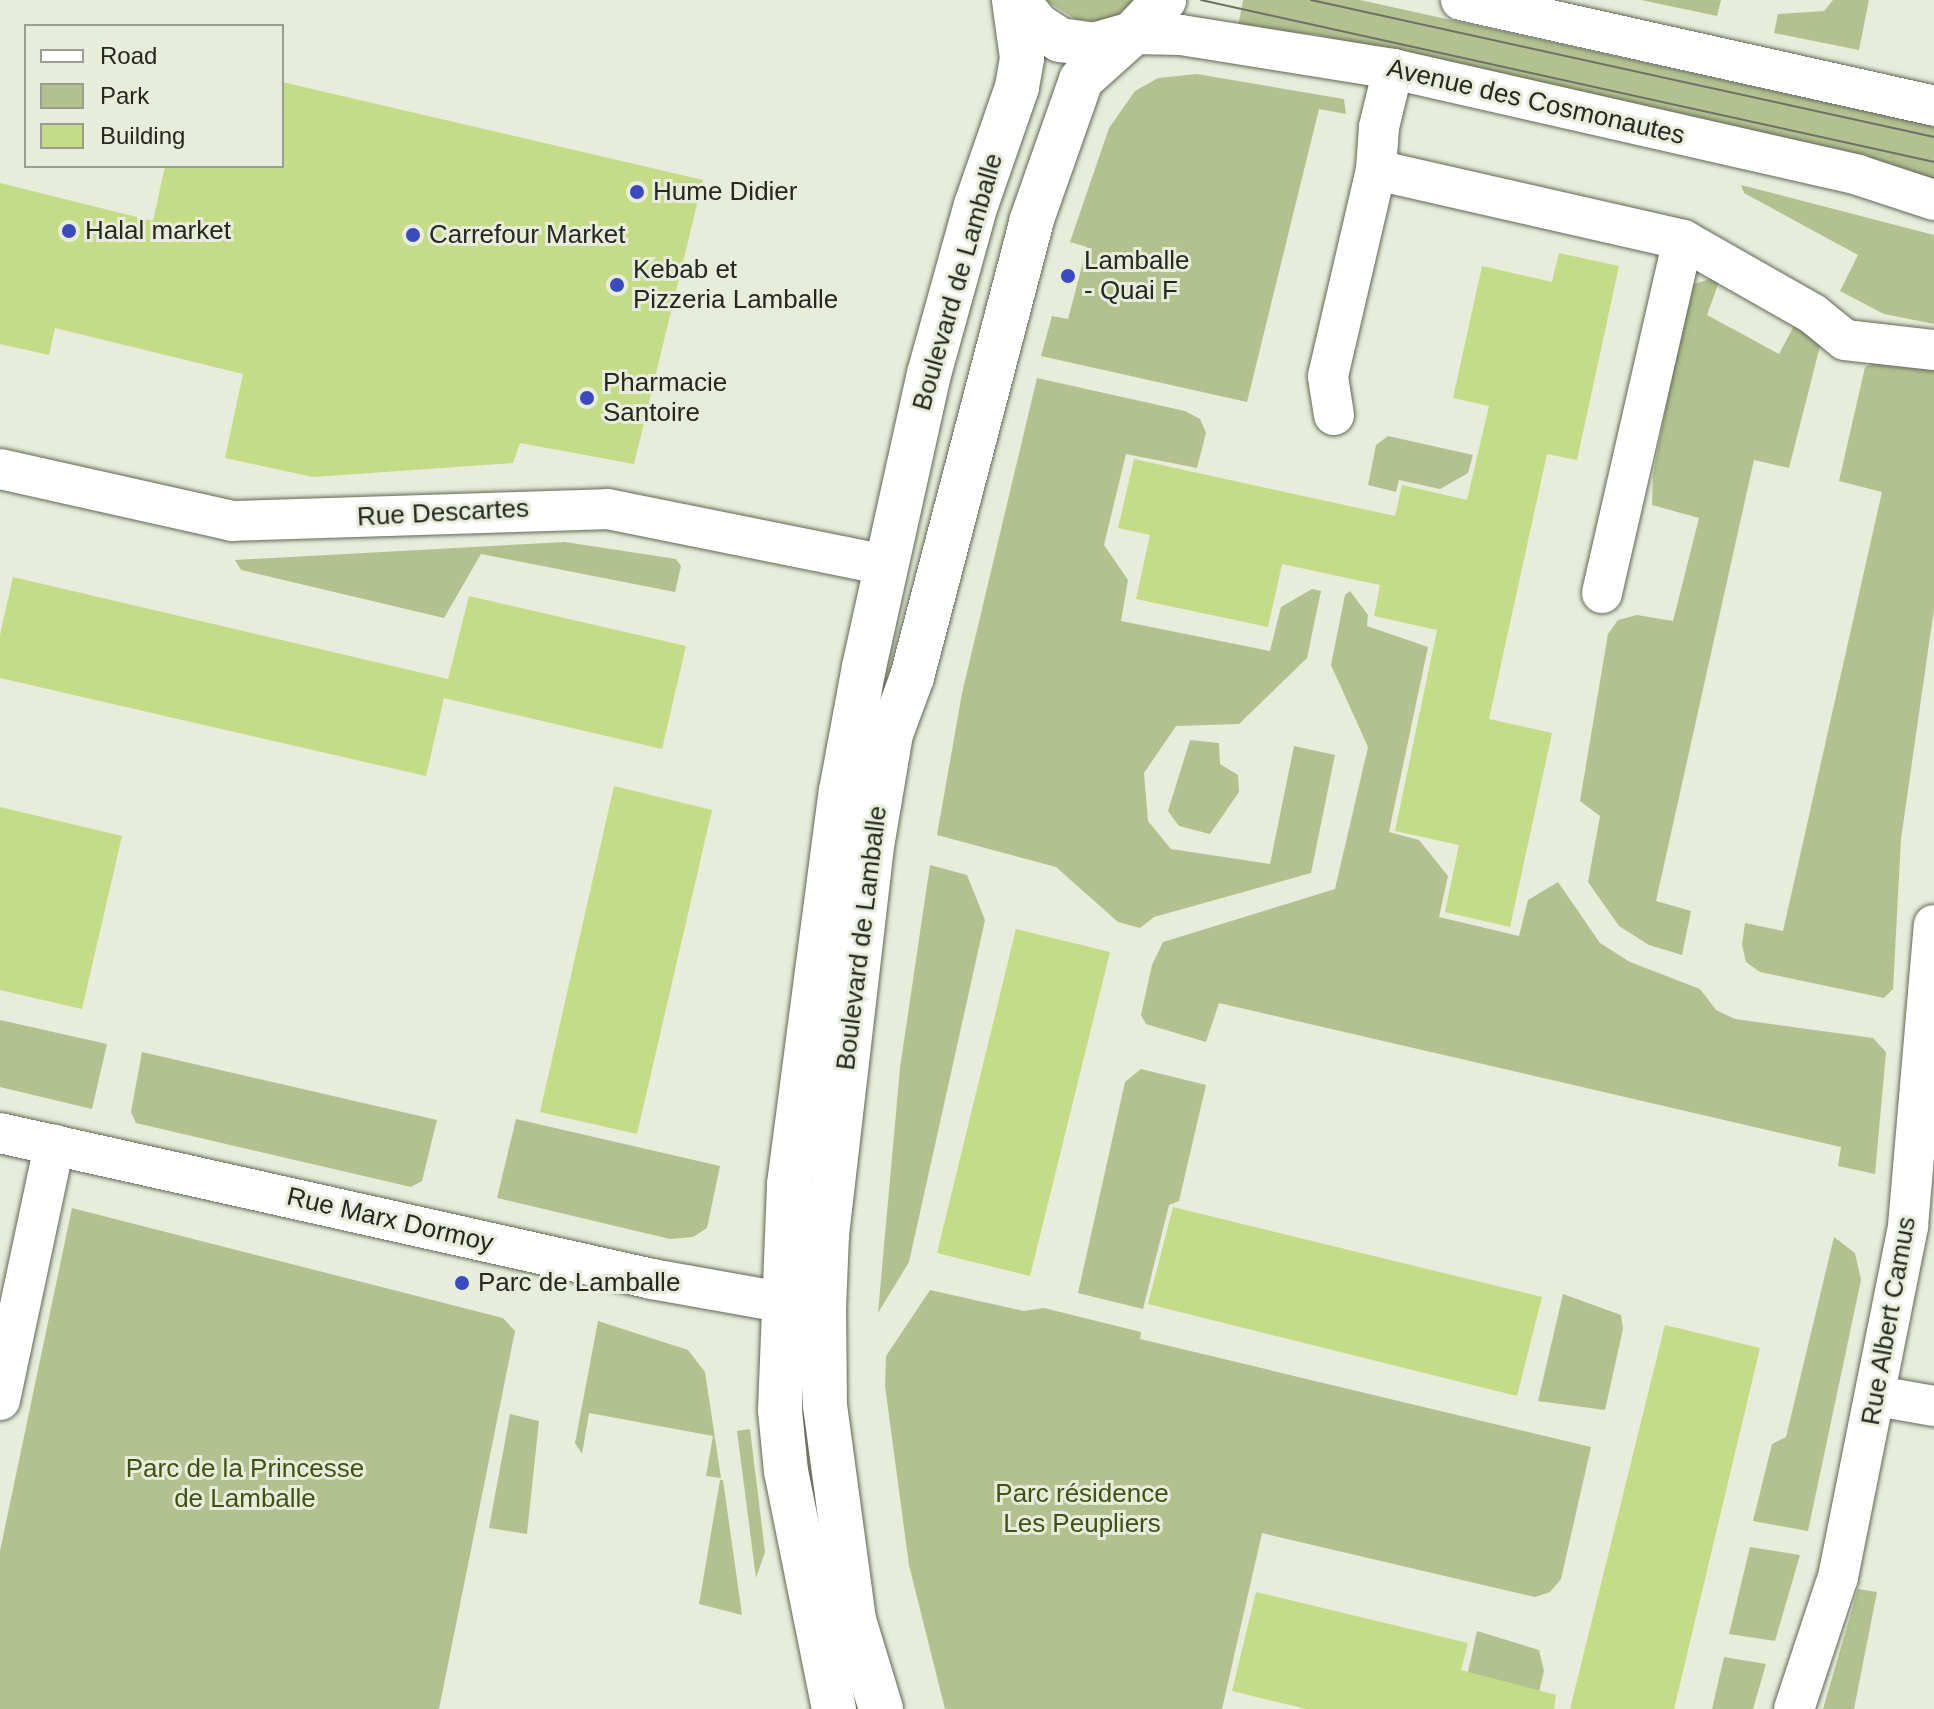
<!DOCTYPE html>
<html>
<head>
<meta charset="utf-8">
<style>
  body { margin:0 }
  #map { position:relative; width:1934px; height:1709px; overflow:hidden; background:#e7edda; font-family:Helvetica,sans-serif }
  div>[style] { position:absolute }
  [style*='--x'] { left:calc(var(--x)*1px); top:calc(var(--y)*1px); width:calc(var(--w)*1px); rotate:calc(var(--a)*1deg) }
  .green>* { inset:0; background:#b3c191 }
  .building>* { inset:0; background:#c4db88 }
  .roads { filter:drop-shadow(0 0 2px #626757) drop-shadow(0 0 2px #626757) }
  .street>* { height:40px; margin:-20px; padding:0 20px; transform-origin:20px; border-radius:20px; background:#fff }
  .secondary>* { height:44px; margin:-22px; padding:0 22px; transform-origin:22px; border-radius:22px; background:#fff }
  .tram>* { height:2px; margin:-1px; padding:0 1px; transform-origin:1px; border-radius:1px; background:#6d7165 }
  .dots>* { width:22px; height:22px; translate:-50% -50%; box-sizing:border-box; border:4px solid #e7edda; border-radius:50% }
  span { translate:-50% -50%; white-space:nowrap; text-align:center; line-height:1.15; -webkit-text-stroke:6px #e7edda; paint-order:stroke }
  .street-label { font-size:26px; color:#252720 }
  .poi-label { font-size:26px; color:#252720 }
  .left { translate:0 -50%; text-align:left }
  .park-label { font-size:26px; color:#425015 }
  .legend { position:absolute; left:24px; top:24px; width:260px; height:144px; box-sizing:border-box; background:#e7edda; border:2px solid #999e90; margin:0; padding:10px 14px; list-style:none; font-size:24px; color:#252720 }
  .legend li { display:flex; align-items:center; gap:16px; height:40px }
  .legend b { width:40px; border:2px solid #999e90 }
</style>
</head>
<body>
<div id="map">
  <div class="green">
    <i style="clip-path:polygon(1045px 0,1135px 0,1116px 16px,1097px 21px,1077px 20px)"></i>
    <i style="clip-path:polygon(1243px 0,1360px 0,1934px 126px,1934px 182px,1863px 155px,1318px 35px,1238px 27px)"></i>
    <i style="clip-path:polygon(1641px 0,1721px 0,1717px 16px)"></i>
    <i style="clip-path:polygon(1833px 0,1869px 0,1859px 50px,1774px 33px,1778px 14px,1824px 11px)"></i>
    <i style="clip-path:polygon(1197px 74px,1344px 99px,1346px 114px,1319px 109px,1247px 402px,1041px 356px,1052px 316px,1068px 319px,1087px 247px,1070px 242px,1109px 128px,1135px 91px,1158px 78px)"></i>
    <i style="clip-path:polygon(1741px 185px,1934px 235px,1934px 324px,1884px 314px,1840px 291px,1858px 255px,1744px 193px)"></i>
    <i style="clip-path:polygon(1721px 276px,1707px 315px,1779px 354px,1796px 322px,1816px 331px,1820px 346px,1789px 468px,1754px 460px,1656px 901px,1691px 911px,1682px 955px,1649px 945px,1619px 926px,1588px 882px,1600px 816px,1580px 801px,1608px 634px,1618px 620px,1637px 615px,1673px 621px,1699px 518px,1652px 505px,1653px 474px,1690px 285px)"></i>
    <i style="clip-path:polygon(1891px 356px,1934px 366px,1934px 609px,1901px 839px,1893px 989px,1884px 998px,1760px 972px,1746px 962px,1742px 945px,1745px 923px,1783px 931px,1882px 492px,1839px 481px,1865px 367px)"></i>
    <i style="clip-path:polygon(1037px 378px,1185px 411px,1200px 419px,1206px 433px,1197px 468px,1126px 454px,1104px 545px,1128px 580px,1121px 621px,1270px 651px,1281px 607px,1312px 589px,1321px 591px,1307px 658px,1239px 724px,1176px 726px,1144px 773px,1148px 821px,1171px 849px,1270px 864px,1294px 746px,1335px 755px,1311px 873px,1154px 917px,1140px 928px,1118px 922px,1056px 867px,937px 835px,962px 693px)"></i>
    <i style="clip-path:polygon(1388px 436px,1473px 455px,1468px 473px,1440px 489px,1399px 480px,1396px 492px,1368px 485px,1376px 445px)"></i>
    <i style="clip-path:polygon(565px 542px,676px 559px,681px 566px,675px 592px,481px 554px,444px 618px,241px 570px,235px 560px)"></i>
    <i style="clip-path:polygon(1350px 591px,1368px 615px,1367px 626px,1428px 647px,1389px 832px,1419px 840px,1448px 876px,1439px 917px,1519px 936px,1528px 900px,1558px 882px,1600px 943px,1630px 962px,1700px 989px,1716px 1010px,1735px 1019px,1873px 1038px,1886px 1052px,1875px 1174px,1838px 1166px,1841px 1147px,1219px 1003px,1206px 1042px,1146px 1024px,1141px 1015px,1152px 965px,1163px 942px,1335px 889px,1368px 747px,1331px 665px,1345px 595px)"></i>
    <i style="clip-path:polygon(1190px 740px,1219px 743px,1220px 764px,1238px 775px,1239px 792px,1210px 834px,1179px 826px,1168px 811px)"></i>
    <i style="clip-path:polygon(930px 865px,967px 875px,985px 920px,909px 1262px,878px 1313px,900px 1068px)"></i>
    <i style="clip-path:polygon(0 1020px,107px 1044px,92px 1109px,0 1087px)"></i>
    <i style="clip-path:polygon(142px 1052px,437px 1120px,422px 1181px,411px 1187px,136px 1123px,131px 1112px)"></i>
    <i style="clip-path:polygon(1141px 1069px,1206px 1085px,1179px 1201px,1169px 1205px,1143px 1309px,1078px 1293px,1125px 1082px)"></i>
    <i style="clip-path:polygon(516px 1119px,720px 1166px,707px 1228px,693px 1237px,670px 1239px,497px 1198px)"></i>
    <i style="clip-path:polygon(72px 1208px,503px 1318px,515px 1331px,439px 1709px,0 1709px,0 1551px)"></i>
    <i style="clip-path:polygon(1834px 1237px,1855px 1253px,1861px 1280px,1808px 1531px,1753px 1521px,1772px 1444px,1786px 1437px)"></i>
    <i style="clip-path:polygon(930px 1290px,1024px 1311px,1044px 1308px,1141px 1332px,1140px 1339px,1591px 1447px,1561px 1579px,1550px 1592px,1535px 1597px,1262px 1533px,1222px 1709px,945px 1709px,909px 1565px,885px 1386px,886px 1356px)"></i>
    <i style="clip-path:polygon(1563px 1294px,1621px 1315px,1623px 1329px,1605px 1410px,1538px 1401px)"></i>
    <i style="clip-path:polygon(598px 1321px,688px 1350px,705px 1372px,721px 1478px,706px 1476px,713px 1436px,589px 1413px,582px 1454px,575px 1443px)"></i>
    <i style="clip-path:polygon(510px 1414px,539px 1421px,527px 1534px,489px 1528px)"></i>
    <i style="clip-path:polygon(750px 1429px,765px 1552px,756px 1578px,737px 1431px)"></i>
    <i style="clip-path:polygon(720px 1480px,723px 1480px,742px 1615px,699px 1604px)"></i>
    <i style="clip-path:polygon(1750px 1547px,1800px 1555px,1775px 1641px,1729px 1634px)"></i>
    <i style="clip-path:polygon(1858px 1589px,1877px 1592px,1854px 1709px,1823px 1709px)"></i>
    <i style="clip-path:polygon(1477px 1631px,1539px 1650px,1544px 1671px,1535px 1709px,1460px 1709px)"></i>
    <i style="clip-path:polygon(1724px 1657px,1766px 1664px,1753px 1709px,1712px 1709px)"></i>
  </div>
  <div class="building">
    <i style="clip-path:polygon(282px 82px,703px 180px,634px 464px,520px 443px,513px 463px,313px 477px,225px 458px,243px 374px,55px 328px,49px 355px,0 344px,0 183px,153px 221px,165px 166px,282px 166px)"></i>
    <i style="clip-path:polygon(1559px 253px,1619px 266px,1577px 460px,1547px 454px,1489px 719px,1552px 733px,1510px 927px,1445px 912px,1459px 845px,1395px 831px,1437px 630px,1374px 616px,1380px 585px,1282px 564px,1268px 627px,1136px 599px,1150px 535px,1118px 528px,1134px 459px,1395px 516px,1402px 485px,1467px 500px,1489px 406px,1453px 398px,1482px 266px,1552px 282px)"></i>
    <i style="clip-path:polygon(13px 577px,448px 679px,469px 596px,686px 646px,662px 749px,444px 698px,426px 776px,0 678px,0 635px)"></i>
    <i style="clip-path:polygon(614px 786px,712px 810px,637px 1134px,540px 1112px)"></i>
    <i style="clip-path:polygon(0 807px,122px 836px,82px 1009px,0 990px)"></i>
    <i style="clip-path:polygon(1016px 929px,1110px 952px,1030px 1276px,937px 1253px)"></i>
    <i style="clip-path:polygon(1173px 1207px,1542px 1297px,1517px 1396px,1148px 1304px)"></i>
    <i style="clip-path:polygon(1665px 1325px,1760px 1348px,1674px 1709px,1570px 1709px)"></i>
    <i style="clip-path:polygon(1256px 1592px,1468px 1643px,1461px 1670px,1556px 1695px,1554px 1709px,1306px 1709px,1232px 1691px)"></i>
  </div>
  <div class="roads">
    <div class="street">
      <i style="--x:1461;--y:0;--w:485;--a:12.6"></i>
      <i style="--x:1132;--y:34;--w:49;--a:1.2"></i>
      <i style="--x:1181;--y:35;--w:215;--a:9.1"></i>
      <i style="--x:1393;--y:69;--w:477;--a:12.8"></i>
      <i style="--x:1858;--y:175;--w:80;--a:18.2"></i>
      <i style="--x:1376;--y:170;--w:43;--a:-86"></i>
      <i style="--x:1379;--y:127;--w:60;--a:-76.4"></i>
      <i style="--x:1334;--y:415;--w:39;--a:-99"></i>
      <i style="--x:1328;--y:376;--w:212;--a:-76.9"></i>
      <i style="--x:1376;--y:170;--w:315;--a:12.8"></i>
      <i style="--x:1683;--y:240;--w:150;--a:29.6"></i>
      <i style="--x:1813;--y:314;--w:41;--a:39.1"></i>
      <i style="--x:1845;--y:340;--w:90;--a:6.4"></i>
      <i style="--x:0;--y:469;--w:238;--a:12.6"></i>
      <i style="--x:232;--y:521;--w:376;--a:-1.8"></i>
      <i style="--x:608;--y:509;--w:283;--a:11.4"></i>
      <i style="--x:1602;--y:593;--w:362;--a:-77.1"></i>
      <i style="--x:0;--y:1133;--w:668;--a:12.62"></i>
      <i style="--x:652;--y:1279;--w:131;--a:10.1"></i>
      <i style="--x:1877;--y:1396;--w:58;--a:10"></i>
      <i style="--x:0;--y:1400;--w:261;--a:-78"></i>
      <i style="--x:1794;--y:1709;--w:139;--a:-71.6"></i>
      <i style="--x:1838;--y:1577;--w:358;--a:-78.7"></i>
      <i style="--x:1908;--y:1226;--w:302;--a:-85.1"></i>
    </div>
    <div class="secondary">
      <i style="--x:1017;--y:0;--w:32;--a:51"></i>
      <i style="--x:1037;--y:25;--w:27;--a:33"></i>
      <i style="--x:1060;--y:40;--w:34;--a:8"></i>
      <i style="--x:1094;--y:45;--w:40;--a:-16"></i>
      <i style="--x:1132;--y:34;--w:47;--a:-46.7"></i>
      <i style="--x:834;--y:1709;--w:242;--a:-101.4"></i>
      <i style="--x:786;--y:1472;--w:62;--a:-95.5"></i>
      <i style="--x:780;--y:1410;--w:226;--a:-87.7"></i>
      <i style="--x:789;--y:1184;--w:396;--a:-82.5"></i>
      <i style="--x:841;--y:791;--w:126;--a:-79.5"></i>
      <i style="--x:864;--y:667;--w:300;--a:-77.5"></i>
      <i style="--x:929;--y:374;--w:175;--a:-74.5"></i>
      <i style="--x:976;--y:205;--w:125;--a:-70.8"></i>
      <i style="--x:1017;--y:87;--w:29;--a:-80"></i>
      <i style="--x:1022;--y:58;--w:59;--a:-97.9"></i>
      <i style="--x:881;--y:1709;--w:93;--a:-106.9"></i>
      <i style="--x:854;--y:1620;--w:217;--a:-97.7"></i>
      <i style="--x:825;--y:1405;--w:96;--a:-90.6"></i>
      <i style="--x:824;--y:1309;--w:74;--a:-87.7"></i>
      <i style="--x:827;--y:1235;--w:386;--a:-83.4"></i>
      <i style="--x:871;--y:852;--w:120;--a:-80.4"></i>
      <i style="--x:891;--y:734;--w:61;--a:-69.8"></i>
      <i style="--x:912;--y:677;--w:470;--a:-75.3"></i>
      <i style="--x:1031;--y:222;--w:151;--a:-70.6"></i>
      <i style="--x:1081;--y:80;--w:69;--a:-42"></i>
    </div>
  </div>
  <div class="tram">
    <i style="--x:1201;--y:0;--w:751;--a:12.46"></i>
    <i style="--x:1311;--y:0;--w:638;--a:12.4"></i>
  </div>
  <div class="dots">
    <i style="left:637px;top:192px;background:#3b4bbe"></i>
    <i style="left:69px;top:231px;background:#3b4bbe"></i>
    <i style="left:413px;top:235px;background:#3b4bbe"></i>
    <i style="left:1068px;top:276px;background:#3b4bbe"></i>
    <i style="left:617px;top:285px;background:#3b4bbe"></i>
    <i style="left:587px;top:398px;background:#3b4bbe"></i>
    <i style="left:462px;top:1283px;background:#3b4bbe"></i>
  </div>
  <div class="street-label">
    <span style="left:1536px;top:102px;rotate:13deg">Avenue des Cosmonautes</span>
    <span style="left:958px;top:282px;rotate:-74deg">Boulevard de Lamballe</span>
    <span style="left:443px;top:513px;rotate:-3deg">Rue Descartes</span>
    <span style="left:862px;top:938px;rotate:-83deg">Boulevard de Lamballe</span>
    <span style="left:390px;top:1220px;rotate:13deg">Rue Marx Dormoy</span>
    <span style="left:1889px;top:1321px;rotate:-80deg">Rue Albert Camus</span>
  </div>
  <div class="poi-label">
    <span class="left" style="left:653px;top:192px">Hume Didier</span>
    <span class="left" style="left:85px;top:231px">Halal market</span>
    <span class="left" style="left:429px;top:235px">Carrefour Market</span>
    <span class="left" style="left:1084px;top:276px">Lamballe<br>- Quai F</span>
    <span class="left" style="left:633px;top:285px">Kebab et<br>Pizzeria Lamballe</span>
    <span class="left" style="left:603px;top:398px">Pharmacie<br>Santoire</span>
    <span class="left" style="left:478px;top:1283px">Parc de Lamballe</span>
  </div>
  <div class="park-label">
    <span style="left:245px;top:1484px">Parc de la Princesse<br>de Lamballe</span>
    <span style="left:1082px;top:1509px">Parc résidence<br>Les Peupliers</span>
  </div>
  <ul class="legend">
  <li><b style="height:10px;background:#fff"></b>Road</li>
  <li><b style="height:22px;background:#b3c191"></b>Park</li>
  <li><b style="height:22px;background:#c4db88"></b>Building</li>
  </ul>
</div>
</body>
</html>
